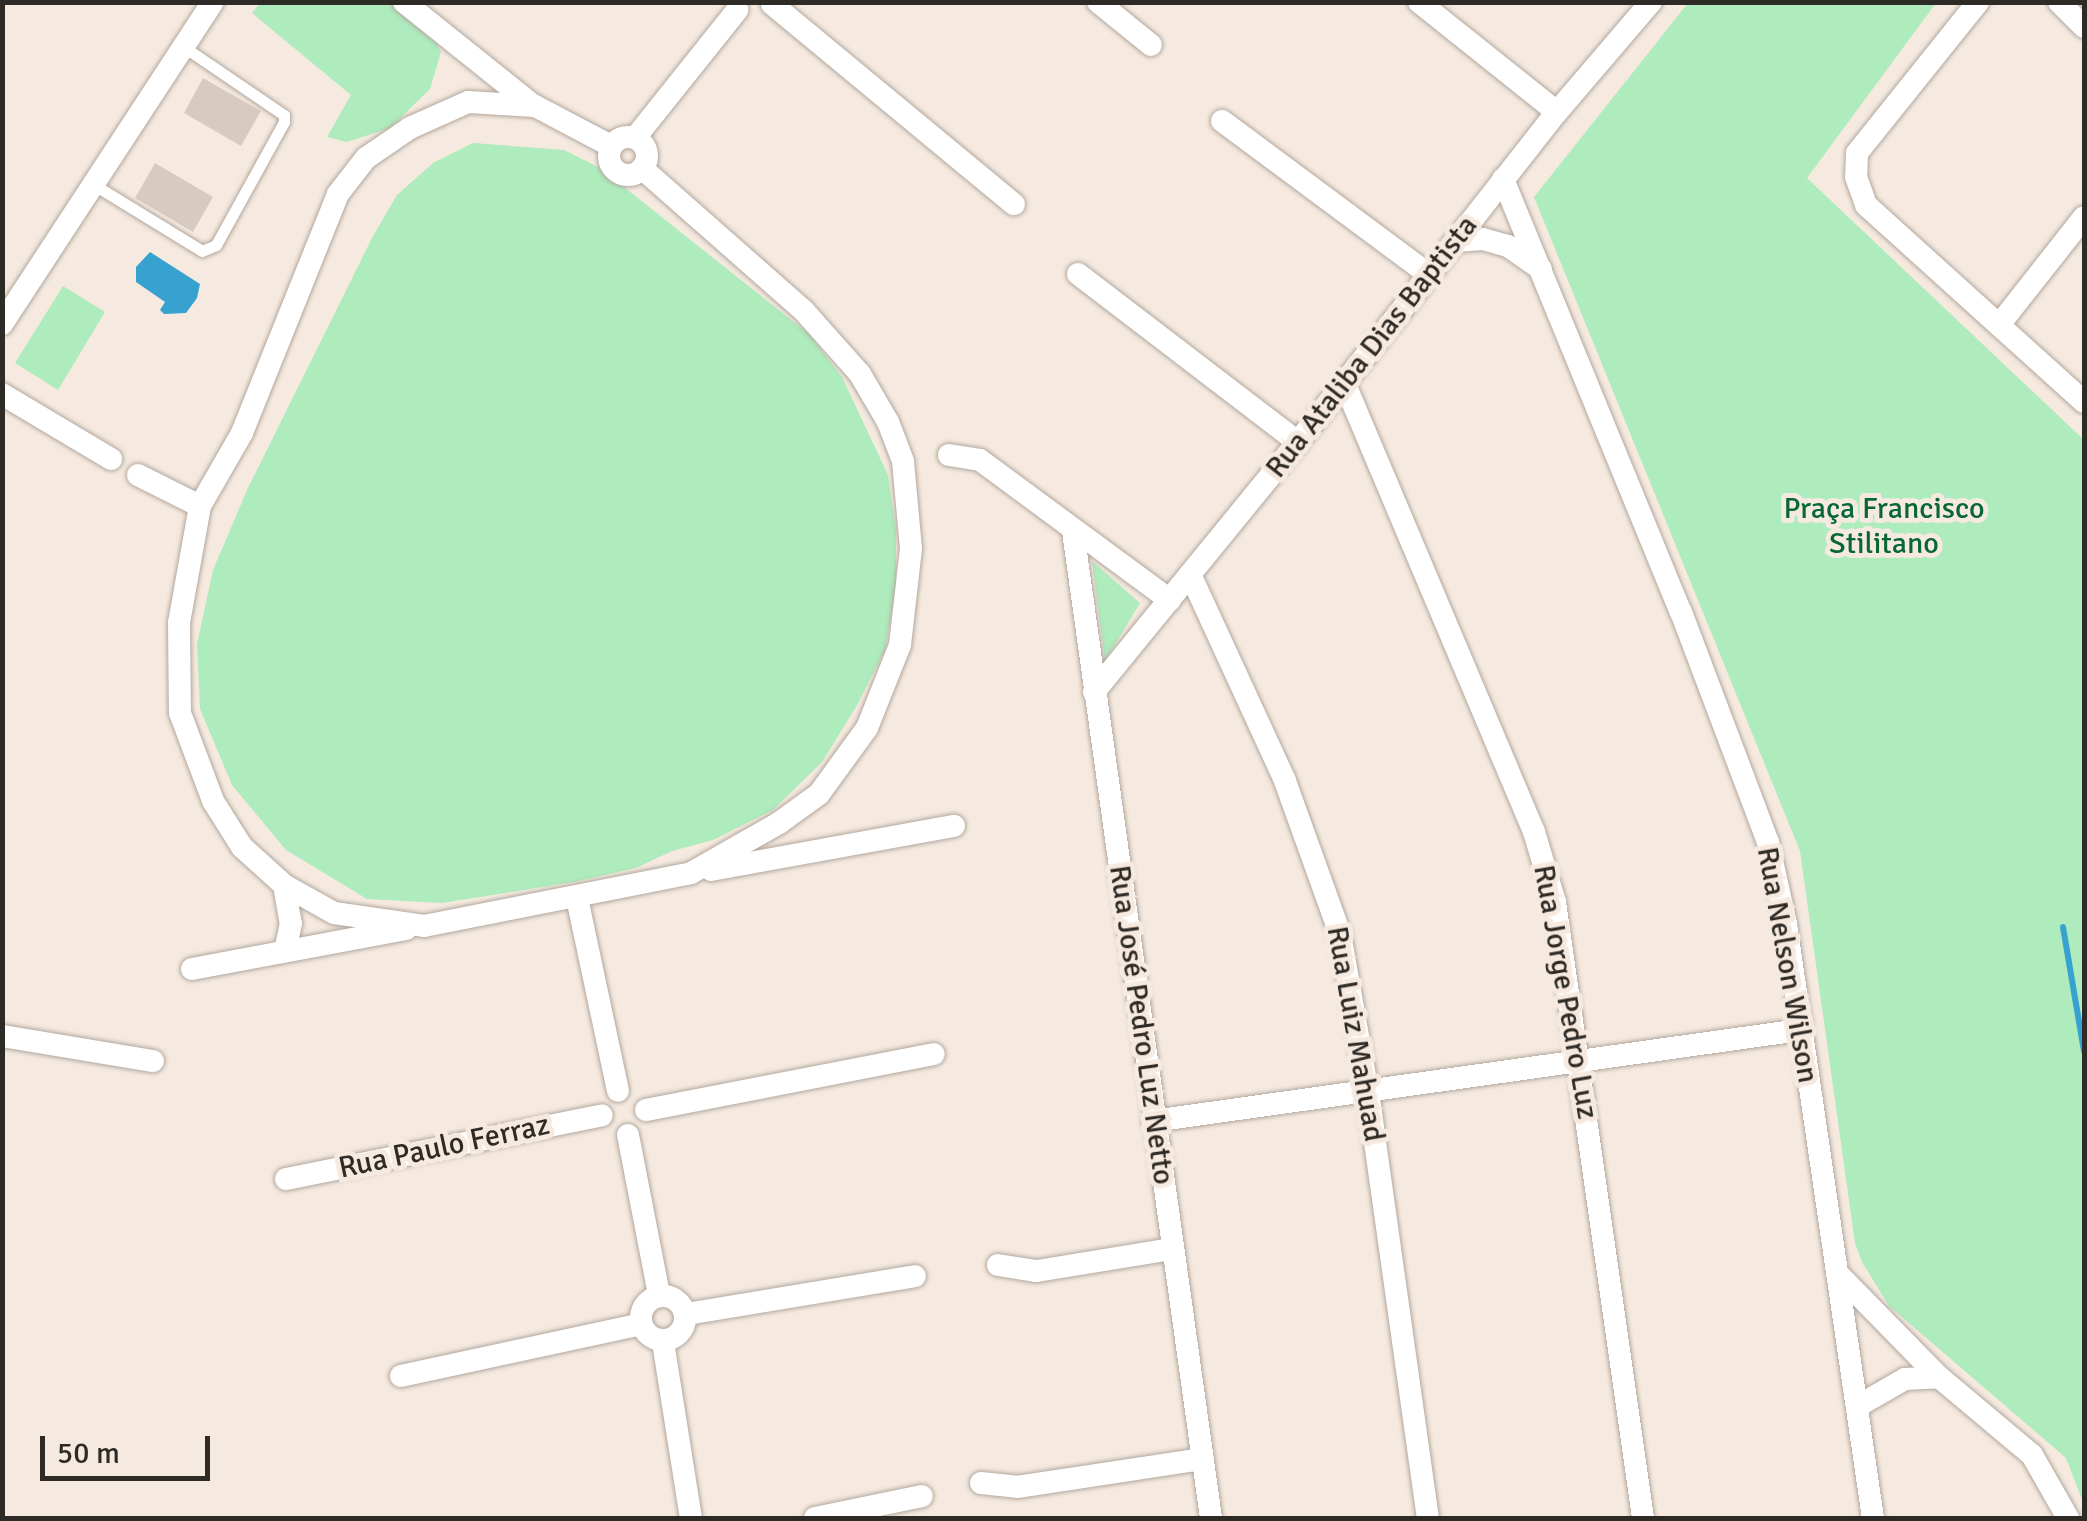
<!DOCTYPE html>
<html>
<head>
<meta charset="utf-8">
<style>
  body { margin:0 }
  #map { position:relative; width:2087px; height:1521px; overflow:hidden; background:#f6eae0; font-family:Signika,sans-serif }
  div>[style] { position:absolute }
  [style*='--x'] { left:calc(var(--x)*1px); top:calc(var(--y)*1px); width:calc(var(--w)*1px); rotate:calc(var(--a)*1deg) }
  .green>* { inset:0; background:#aeebbd }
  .water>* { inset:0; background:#37a1d0 }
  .stream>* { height:6px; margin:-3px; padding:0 3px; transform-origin:3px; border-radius:3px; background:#37a1d0 }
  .building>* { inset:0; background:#d7cbc1 }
  .roads { filter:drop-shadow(0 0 2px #b2a79e) drop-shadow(0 0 2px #b2a79e) }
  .service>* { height:11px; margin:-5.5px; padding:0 5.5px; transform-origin:5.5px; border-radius:5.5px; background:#fff }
  .minor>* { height:22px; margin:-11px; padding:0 11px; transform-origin:11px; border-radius:11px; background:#fff }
  .minor>.ring { margin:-11px; padding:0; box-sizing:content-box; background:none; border:22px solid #fff; border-radius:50% }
  span { translate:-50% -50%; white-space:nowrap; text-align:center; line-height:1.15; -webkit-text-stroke:10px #f6eae0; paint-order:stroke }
  .street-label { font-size:30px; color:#2e2a26 }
  .park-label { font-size:30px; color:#076833 }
  .frame { position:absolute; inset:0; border:5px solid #2e2a26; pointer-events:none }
  .scale { position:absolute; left:40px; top:1436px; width:170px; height:45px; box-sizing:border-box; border:5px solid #2e2a26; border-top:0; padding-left:12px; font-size:30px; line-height:35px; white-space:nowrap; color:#2e2a26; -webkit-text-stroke:8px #f6eae0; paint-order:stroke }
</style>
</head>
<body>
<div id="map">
  <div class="green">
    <i style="clip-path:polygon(260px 3px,402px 3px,424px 19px,441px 52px,430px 89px,390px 128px,347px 142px,327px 137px,351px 95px,252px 13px)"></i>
    <i style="clip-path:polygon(1688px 3px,1936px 3px,1807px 178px,2084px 440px,2084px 1505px,2066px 1458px,1889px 1306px,1862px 1262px,1855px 1243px,1800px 851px,1534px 197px)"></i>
    <i style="clip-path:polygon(473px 143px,564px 150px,600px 168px,809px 334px,842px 377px,888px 475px,896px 530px,896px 588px,885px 650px,856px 707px,822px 762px,773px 810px,713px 840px,672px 851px,636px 868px,574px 882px,442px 903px,367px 899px,286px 850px,232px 785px,200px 709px,197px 644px,213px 570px,247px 490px,373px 236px,397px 195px,433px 163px)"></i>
    <i style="clip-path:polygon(63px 286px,105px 312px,58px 390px,15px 363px)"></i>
    <i style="clip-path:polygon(1092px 561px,1140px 603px,1105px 661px)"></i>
  </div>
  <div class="water">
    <i style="clip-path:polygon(150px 252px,200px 284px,197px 298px,186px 313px,164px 314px,160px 310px,165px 302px,136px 282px,136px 267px)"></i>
  </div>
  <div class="stream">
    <i style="--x:2063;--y:927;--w:126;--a:80.4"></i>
  </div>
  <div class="building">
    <i style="clip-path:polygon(203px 78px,261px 111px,241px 146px,184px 113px)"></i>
    <i style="clip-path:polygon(155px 163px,213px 197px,193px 232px,135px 198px)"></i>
  </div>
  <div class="roads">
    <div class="service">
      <i style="--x:96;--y:186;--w:124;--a:31.5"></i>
      <i style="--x:202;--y:251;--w:15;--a:-23"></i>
      <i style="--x:216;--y:245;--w:141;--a:-61.1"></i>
      <i style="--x:284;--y:122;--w:7;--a:-90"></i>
      <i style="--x:284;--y:115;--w:121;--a:-145.8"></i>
    </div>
    <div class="minor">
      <i style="--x:404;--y:2;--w:166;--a:38.7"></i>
      <i style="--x:1098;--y:2;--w:68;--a:39.1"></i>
      <i style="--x:1419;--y:2;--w:176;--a:38.6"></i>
      <i style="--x:1978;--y:2;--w:193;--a:128.7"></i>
      <i style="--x:1857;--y:153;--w:24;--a:92"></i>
      <i style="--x:1856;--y:177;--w:30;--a:70"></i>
      <i style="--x:1866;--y:205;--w:294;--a:42.1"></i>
      <i style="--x:2059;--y:2;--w:35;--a:45"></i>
      <i style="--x:772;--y:4;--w:314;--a:39.6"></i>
      <i style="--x:1222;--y:121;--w:257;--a:36.6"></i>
      <i class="ring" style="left:609px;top:137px;width:16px;height:16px"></i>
      <i style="--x:635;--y:138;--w:164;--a:-51.4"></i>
      <i style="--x:611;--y:146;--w:86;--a:-152.2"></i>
      <i style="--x:535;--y:106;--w:67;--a:-176.6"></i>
      <i style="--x:468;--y:102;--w:64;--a:155.9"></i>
      <i style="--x:410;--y:128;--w:53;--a:145.7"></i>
      <i style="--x:366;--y:158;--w:46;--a:127.9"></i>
      <i style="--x:338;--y:194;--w:258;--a:111.9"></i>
      <i style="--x:242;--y:433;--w:84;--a:119.9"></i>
      <i style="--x:200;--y:506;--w:119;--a:100.2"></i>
      <i style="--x:179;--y:623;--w:90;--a:89.4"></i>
      <i style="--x:180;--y:713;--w:94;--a:69.4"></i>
      <i style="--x:213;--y:801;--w:54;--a:57.8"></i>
      <i style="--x:242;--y:847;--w:57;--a:42.1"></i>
      <i style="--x:284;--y:885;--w:57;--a:29.2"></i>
      <i style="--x:334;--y:913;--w:91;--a:8.2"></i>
      <i style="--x:424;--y:926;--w:272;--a:-11.2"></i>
      <i style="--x:691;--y:873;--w:101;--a:-29.6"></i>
      <i style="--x:779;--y:823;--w:49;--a:-35.9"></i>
      <i style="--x:819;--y:794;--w:82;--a:-54"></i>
      <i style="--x:867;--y:728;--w:89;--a:-68.3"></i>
      <i style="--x:900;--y:645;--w:97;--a:-83.5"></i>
      <i style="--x:911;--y:549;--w:88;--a:-95.2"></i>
      <i style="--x:903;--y:461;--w:42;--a:-111"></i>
      <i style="--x:888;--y:422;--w:56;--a:-120.3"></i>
      <i style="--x:860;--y:374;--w:84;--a:-131.6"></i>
      <i style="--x:804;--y:311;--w:216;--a:-138.6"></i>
      <i style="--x:1503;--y:179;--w:468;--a:67.7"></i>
      <i style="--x:1681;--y:612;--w:246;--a:69.3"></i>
      <i style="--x:1768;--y:842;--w:84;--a:77.6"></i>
      <i style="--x:1786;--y:924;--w:600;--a:81.67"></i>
      <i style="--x:1456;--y:241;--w:27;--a:-4"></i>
      <i style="--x:1483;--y:239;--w:26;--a:16"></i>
      <i style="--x:1508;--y:246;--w:40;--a:34.9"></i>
      <i style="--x:1078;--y:274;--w:277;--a:37.4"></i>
      <i style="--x:2;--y:324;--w:385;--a:-56.8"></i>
      <i style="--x:1999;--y:325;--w:137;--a:-51.8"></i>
      <i style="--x:1344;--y:382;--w:488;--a:67.1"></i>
      <i style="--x:1534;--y:832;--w:73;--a:73.3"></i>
      <i style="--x:1555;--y:902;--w:622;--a:81.87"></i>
      <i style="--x:2;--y:394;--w:127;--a:30.8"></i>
      <i style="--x:949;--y:455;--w:31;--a:9"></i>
      <i style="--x:980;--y:460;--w:236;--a:36.4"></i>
      <i style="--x:138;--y:475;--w:69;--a:26.6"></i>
      <i style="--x:1073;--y:531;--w:997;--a:82.04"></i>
      <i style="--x:1190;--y:574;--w:228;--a:65.3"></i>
      <i style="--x:1285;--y:781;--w:163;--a:70.2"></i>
      <i style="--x:1340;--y:934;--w:160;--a:80"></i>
      <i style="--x:1368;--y:1092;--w:430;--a:82"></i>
      <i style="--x:1094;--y:692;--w:323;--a:-50.8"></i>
      <i style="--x:1298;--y:442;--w:420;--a:-51.9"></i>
      <i style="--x:1557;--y:112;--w:145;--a:-49.5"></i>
      <i style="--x:711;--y:870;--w:247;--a:-10.3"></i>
      <i style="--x:284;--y:885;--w:39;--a:80"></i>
      <i style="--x:291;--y:923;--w:29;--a:102"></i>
      <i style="--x:577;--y:898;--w:197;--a:78"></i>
      <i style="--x:192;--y:969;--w:218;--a:-10.6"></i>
      <i style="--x:2;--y:1036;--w:153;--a:9.4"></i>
      <i style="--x:646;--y:1110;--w:293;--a:-11"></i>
      <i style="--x:1153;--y:1121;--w:653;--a:-8.01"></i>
      <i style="--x:628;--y:1135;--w:163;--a:79"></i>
      <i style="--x:286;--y:1179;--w:322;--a:-11.4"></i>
      <i style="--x:998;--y:1265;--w:39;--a:9"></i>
      <i style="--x:1037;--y:1271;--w:137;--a:-9.3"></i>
      <i style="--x:1839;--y:1275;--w:143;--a:45.6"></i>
      <i style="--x:1939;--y:1377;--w:121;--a:40"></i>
      <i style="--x:2032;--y:1455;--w:73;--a:60.3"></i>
      <i class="ring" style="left:641px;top:1296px;width:22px;height:22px"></i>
      <i style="--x:686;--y:1314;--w:232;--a:-9.4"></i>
      <i style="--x:663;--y:1342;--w:178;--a:81"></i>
      <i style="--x:401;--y:1376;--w:246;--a:-12.2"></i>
      <i style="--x:1858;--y:1406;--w:54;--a:-29.9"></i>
      <i style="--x:1905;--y:1379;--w:34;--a:-3"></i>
      <i style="--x:981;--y:1483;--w:36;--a:6"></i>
      <i style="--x:1017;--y:1487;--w:188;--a:-8.6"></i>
      <i style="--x:815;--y:1518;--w:109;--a:-11.6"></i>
    </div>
  </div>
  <div class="street-label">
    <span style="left:1372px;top:347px;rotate:-52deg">Rua Ataliba Dias Baptista</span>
    <span style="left:1787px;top:965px;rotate:80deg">Rua Nelson Wilson</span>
    <span style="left:1565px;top:992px;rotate:80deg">Rua Jorge Pedro Luz</span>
    <span style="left:1141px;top:1025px;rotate:82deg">Rua José Pedro Luz Netto</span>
    <span style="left:1355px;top:1034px;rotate:80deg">Rua Luiz Mahuad</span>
    <span style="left:444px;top:1147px;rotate:-12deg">Rua Paulo Ferraz</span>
  </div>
  <div class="park-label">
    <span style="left:1884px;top:526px">Praça Francisco<br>Stilitano</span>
  </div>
  <div class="frame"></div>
  <div class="scale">50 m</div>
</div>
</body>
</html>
